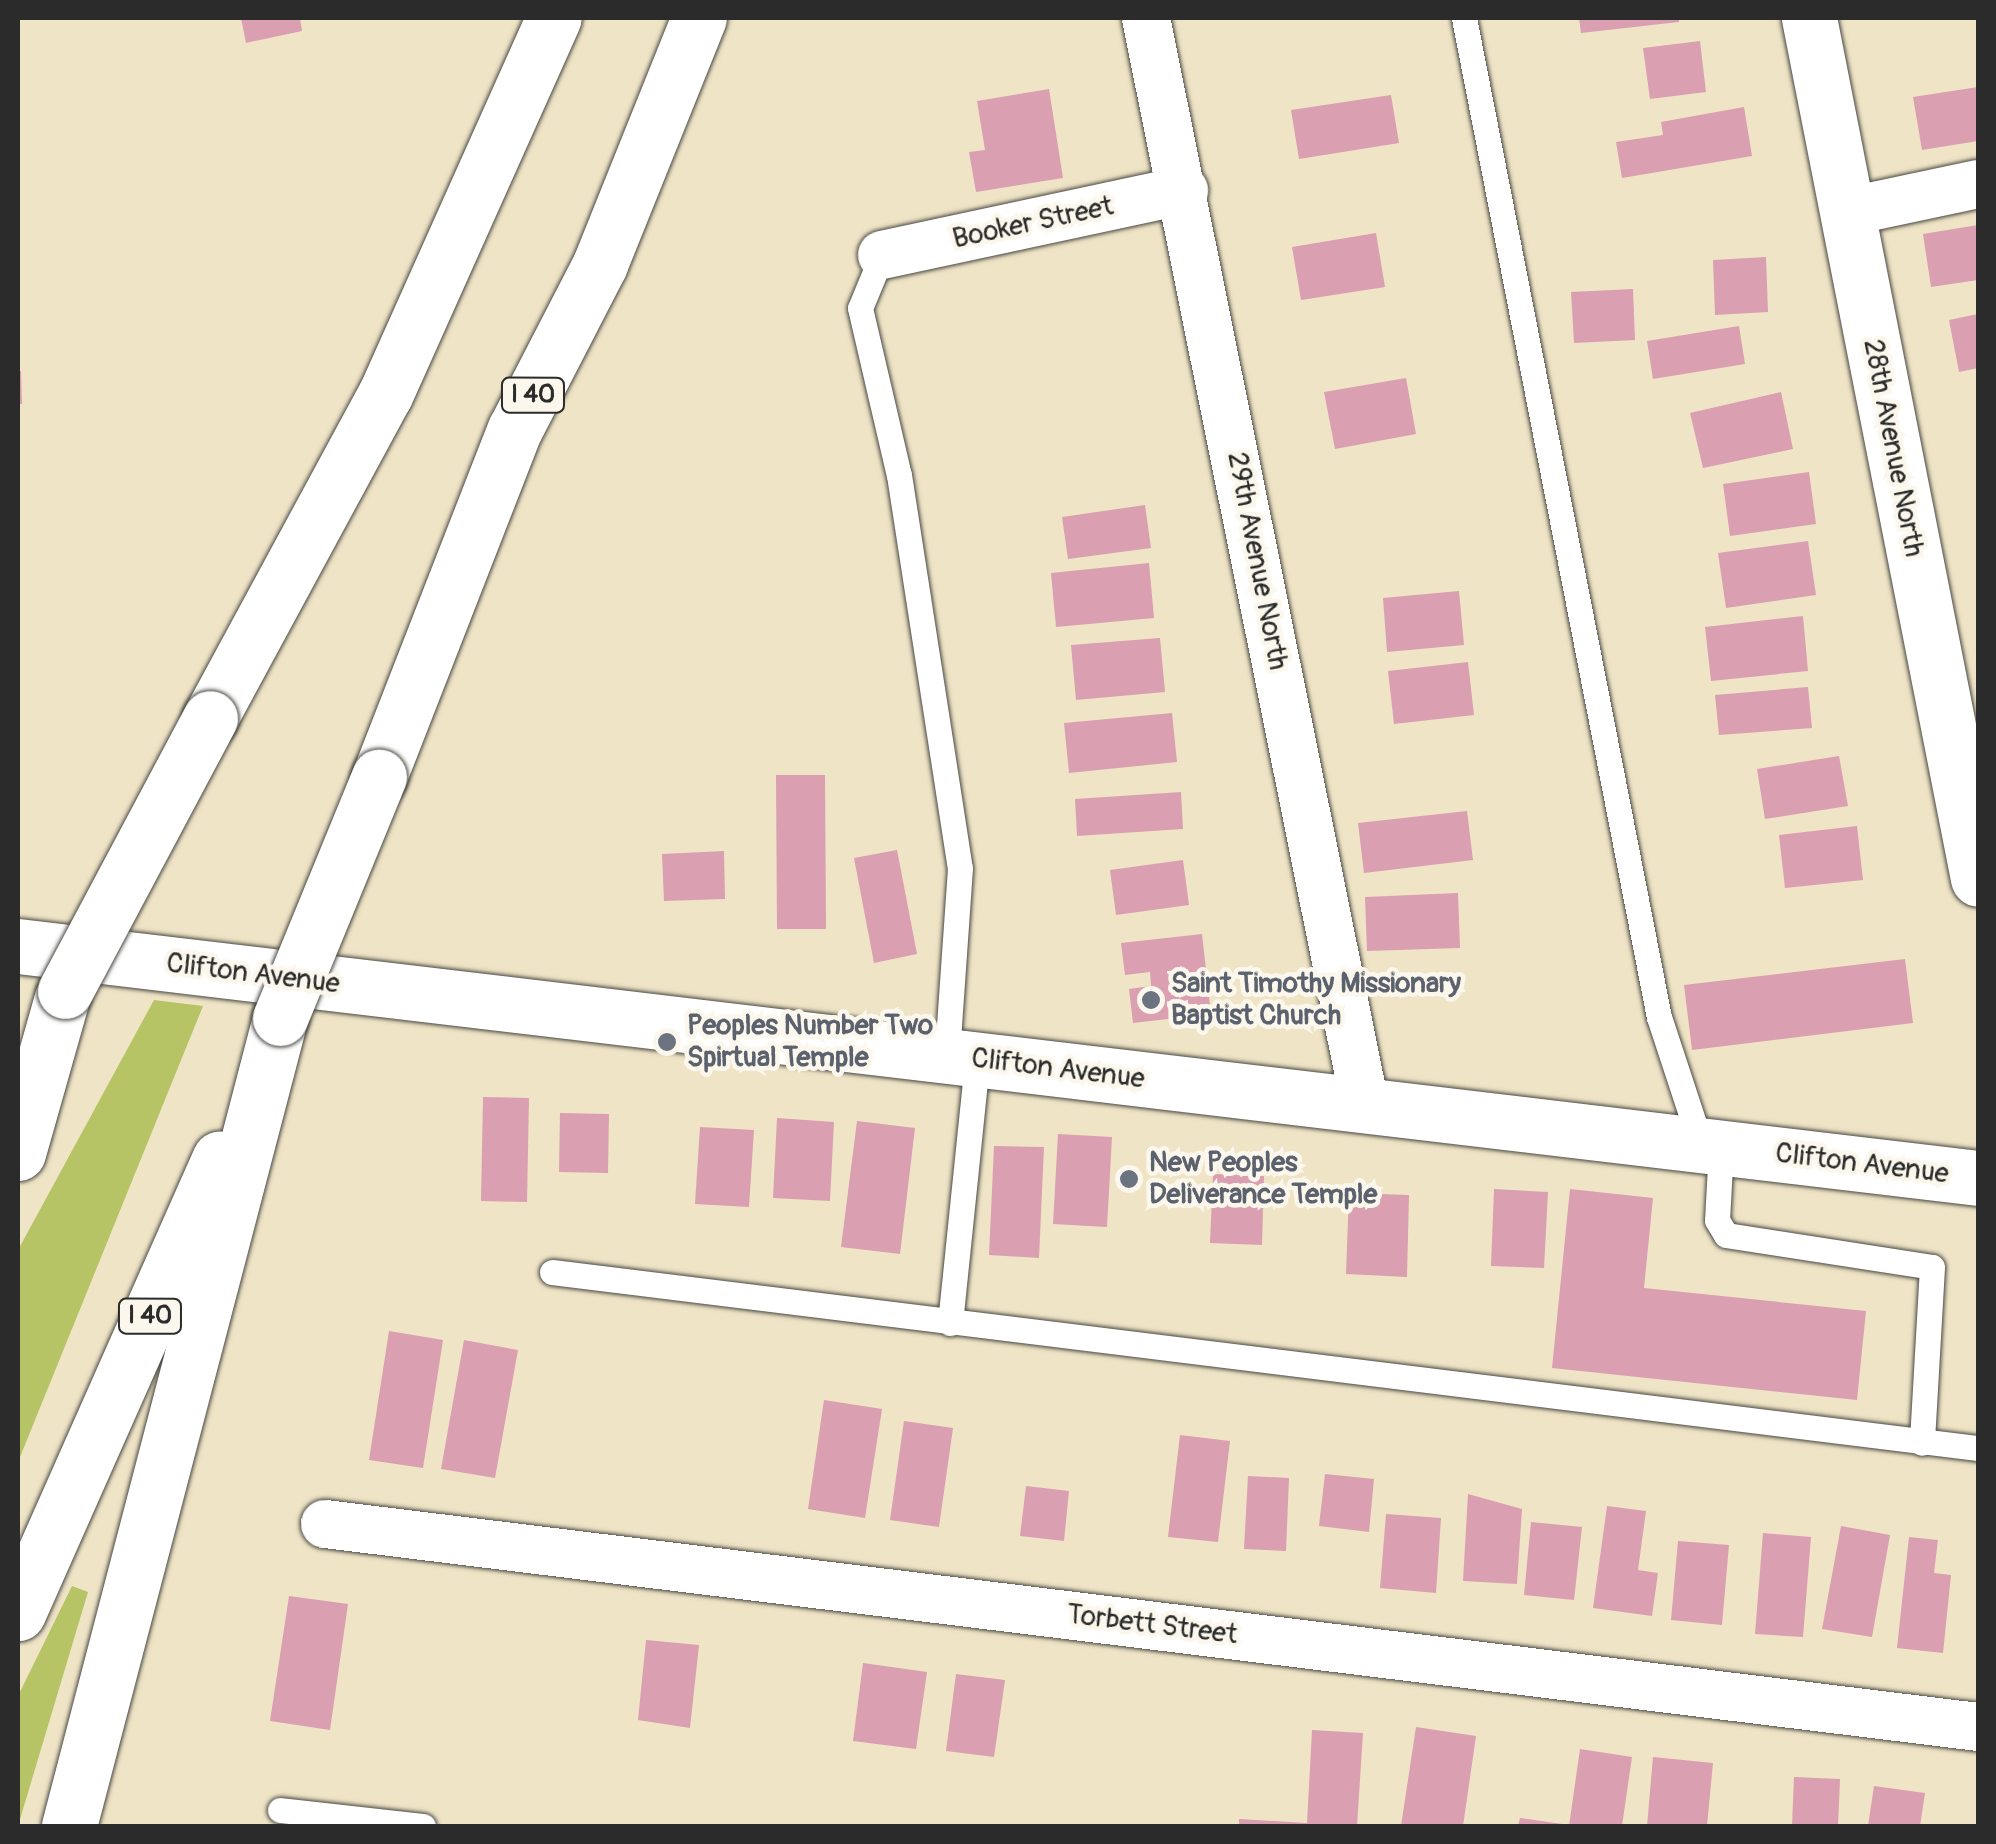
<!DOCTYPE html>
<html>
<head>
<meta charset="utf-8">
<style>
  body { margin:0 }
  #map { position:relative; width:1996px; height:1844px; overflow:hidden; background:#efe4c6; font-family:Pangolin,sans-serif }
  div>[style] { position:absolute }
  [style*='--x'] { left:calc(var(--x)*1px); top:calc(var(--y)*1px); width:calc(var(--w)*1px); rotate:calc(var(--a)*1deg) }
  .green>* { inset:0; background:#b6c466 }
  .building>* { inset:0; background:#da9fb1 }
  .roads { filter:drop-shadow(0 0 2px #484742) drop-shadow(0 0 2px #484742) }
  .service>* { height:25px; margin:-12.5px; padding:0 12.5px; transform-origin:12.5px; border-radius:12.5px; background:#fff }
  .minor>* { height:48px; margin:-24px; padding:0 24px; transform-origin:24px; border-radius:24px; background:#fff }
  .tertiary>* { height:55px; margin:-27.5px; padding:0 27.5px; transform-origin:27.5px; border-radius:27.5px; background:#fff }
  .secondary>* { height:55px; margin:-27.5px; padding:0 27.5px; transform-origin:27.5px; border-radius:27.5px; background:#fff }
  .motorway>* { height:55px; margin:-27.5px; padding:0 27.5px; transform-origin:27.5px; border-radius:27.5px; background:#fff }
  .bridges { filter:drop-shadow(0 0 2px #484742) drop-shadow(0 0 2px #484742) }
  .motorway-bridge>* { height:55px; margin:-27.5px; padding:0 27.5px; transform-origin:27.5px; border-radius:27.5px; background:#fff }
  .dots>* { width:28px; height:28px; translate:-50% -50%; box-sizing:border-box; border:5px solid #fbf7ec; border-radius:50% }
  span { translate:-50% -50%; white-space:nowrap; text-align:center; line-height:1.15; -webkit-text-stroke:9px #fbf7ec; paint-order:stroke }
  .shield-label span { padding:2px 8px; background:#fbf7ec; border:2px solid; border-radius:8px; -webkit-text-stroke-width:0 }
  .shield-label { font-size:25px; color:#2b2b2b; font-weight:700 }
  .street-label { font-size:28px; color:#2b2b2b }
  .worship-label { font-size:28px; color:#5b616d; font-weight:700 }
  .left { translate:0 -50%; text-align:left }
  .frame { position:absolute; inset:0; border:20px solid #2b2b2b; pointer-events:none }
</style>
</head>
<body>
<div id="map">
  <div class="green">
    <i style="clip-path:polygon(154px 1000px,203px 1006px,18px 1462px,18px 1250px)"></i>
    <i style="clip-path:polygon(72px 1586px,88px 1592px,18px 1826px,18px 1696px)"></i>
  </div>
  <div class="building">
    <i style="clip-path:polygon(241px 18px,300px 18px,302px 31px,246px 43px)"></i>
    <i style="clip-path:polygon(1579px 18px,1679px 18px,1679px 22px,1581px 33px)"></i>
    <i style="clip-path:polygon(1700px 41px,1706px 92px,1650px 99px,1643px 48px)"></i>
    <i style="clip-path:polygon(1978px 87px,1978px 141px,1922px 150px,1913px 97px)"></i>
    <i style="clip-path:polygon(1049px 89px,1063px 178px,976px 192px,969px 152px,985px 150px,977px 101px)"></i>
    <i style="clip-path:polygon(1391px 95px,1399px 143px,1299px 159px,1291px 110px)"></i>
    <i style="clip-path:polygon(1744px 107px,1752px 156px,1622px 178px,1616px 142px,1663px 135px,1661px 122px)"></i>
    <i style="clip-path:polygon(1978px 225px,1978px 280px,1931px 287px,1923px 234px)"></i>
    <i style="clip-path:polygon(1376px 233px,1385px 287px,1301px 300px,1292px 247px)"></i>
    <i style="clip-path:polygon(1766px 257px,1768px 312px,1715px 315px,1713px 260px)"></i>
    <i style="clip-path:polygon(1633px 289px,1635px 340px,1574px 343px,1571px 292px)"></i>
    <i style="clip-path:polygon(1978px 314px,1978px 368px,1959px 372px,1949px 320px)"></i>
    <i style="clip-path:polygon(1739px 326px,1745px 364px,1653px 379px,1647px 341px)"></i>
    <i style="clip-path:polygon(18px 371px,21px 371px,22px 404px,18px 404px)"></i>
    <i style="clip-path:polygon(1406px 378px,1416px 434px,1335px 449px,1324px 392px)"></i>
    <i style="clip-path:polygon(1781px 392px,1793px 449px,1703px 468px,1690px 413px)"></i>
    <i style="clip-path:polygon(1809px 472px,1816px 524px,1730px 536px,1723px 484px)"></i>
    <i style="clip-path:polygon(1145px 505px,1151px 548px,1068px 559px,1062px 517px)"></i>
    <i style="clip-path:polygon(1808px 541px,1816px 595px,1726px 608px,1718px 553px)"></i>
    <i style="clip-path:polygon(1149px 563px,1154px 618px,1056px 627px,1051px 573px)"></i>
    <i style="clip-path:polygon(1459px 591px,1464px 645px,1387px 652px,1383px 598px)"></i>
    <i style="clip-path:polygon(1803px 616px,1808px 671px,1711px 681px,1705px 627px)"></i>
    <i style="clip-path:polygon(1160px 638px,1165px 692px,1076px 700px,1071px 645px)"></i>
    <i style="clip-path:polygon(1468px 662px,1474px 715px,1394px 724px,1388px 671px)"></i>
    <i style="clip-path:polygon(1808px 687px,1812px 728px,1719px 735px,1715px 695px)"></i>
    <i style="clip-path:polygon(1172px 713px,1177px 762px,1069px 773px,1064px 723px)"></i>
    <i style="clip-path:polygon(1839px 756px,1848px 806px,1765px 819px,1757px 769px)"></i>
    <i style="clip-path:polygon(776px 775px,825px 775px,826px 929px,777px 929px)"></i>
    <i style="clip-path:polygon(1181px 792px,1183px 829px,1077px 836px,1075px 799px)"></i>
    <i style="clip-path:polygon(1467px 811px,1473px 860px,1364px 873px,1358px 823px)"></i>
    <i style="clip-path:polygon(1857px 826px,1863px 880px,1785px 888px,1779px 835px)"></i>
    <i style="clip-path:polygon(897px 850px,917px 954px,874px 963px,854px 858px)"></i>
    <i style="clip-path:polygon(724px 851px,725px 899px,664px 901px,662px 854px)"></i>
    <i style="clip-path:polygon(1183px 860px,1189px 905px,1116px 915px,1110px 870px)"></i>
    <i style="clip-path:polygon(1458px 893px,1460px 948px,1367px 951px,1365px 897px)"></i>
    <i style="clip-path:polygon(1202px 934px,1211px 1014px,1133px 1023px,1129px 989px,1151px 986px,1150px 972px,1125px 975px,1121px 943px)"></i>
    <i style="clip-path:polygon(1905px 959px,1913px 1023px,1692px 1050px,1684px 985px)"></i>
    <i style="clip-path:polygon(483px 1097px,529px 1098px,527px 1202px,481px 1201px)"></i>
    <i style="clip-path:polygon(560px 1113px,609px 1114px,608px 1173px,559px 1172px)"></i>
    <i style="clip-path:polygon(777px 1118px,834px 1122px,830px 1201px,773px 1198px)"></i>
    <i style="clip-path:polygon(857px 1121px,915px 1128px,900px 1254px,841px 1247px)"></i>
    <i style="clip-path:polygon(700px 1127px,754px 1130px,749px 1207px,695px 1204px)"></i>
    <i style="clip-path:polygon(1058px 1134px,1112px 1137px,1107px 1227px,1053px 1224px)"></i>
    <i style="clip-path:polygon(994px 1146px,1044px 1147px,1039px 1258px,989px 1255px)"></i>
    <i style="clip-path:polygon(1213px 1174px,1264px 1176px,1262px 1245px,1210px 1243px)"></i>
    <i style="clip-path:polygon(1494px 1189px,1548px 1192px,1544px 1268px,1491px 1266px)"></i>
    <i style="clip-path:polygon(1570px 1189px,1653px 1198px,1644px 1288px,1866px 1311px,1857px 1400px,1552px 1368px)"></i>
    <i style="clip-path:polygon(1349px 1193px,1409px 1195px,1407px 1277px,1346px 1274px)"></i>
    <i style="clip-path:polygon(389px 1331px,443px 1340px,423px 1468px,369px 1460px)"></i>
    <i style="clip-path:polygon(464px 1340px,518px 1350px,495px 1478px,441px 1469px)"></i>
    <i style="clip-path:polygon(824px 1400px,882px 1409px,865px 1518px,808px 1509px)"></i>
    <i style="clip-path:polygon(904px 1421px,953px 1428px,939px 1527px,890px 1520px)"></i>
    <i style="clip-path:polygon(1180px 1435px,1230px 1441px,1218px 1542px,1168px 1537px)"></i>
    <i style="clip-path:polygon(1325px 1474px,1374px 1479px,1369px 1532px,1319px 1526px)"></i>
    <i style="clip-path:polygon(1248px 1476px,1289px 1478px,1286px 1551px,1244px 1549px)"></i>
    <i style="clip-path:polygon(1026px 1486px,1069px 1491px,1064px 1541px,1020px 1536px)"></i>
    <i style="clip-path:polygon(1468px 1494px,1522px 1509px,1517px 1584px,1463px 1581px)"></i>
    <i style="clip-path:polygon(1607px 1506px,1646px 1511px,1638px 1570px,1658px 1573px,1652px 1616px,1593px 1608px)"></i>
    <i style="clip-path:polygon(1386px 1514px,1441px 1518px,1436px 1593px,1380px 1588px)"></i>
    <i style="clip-path:polygon(1531px 1522px,1582px 1527px,1574px 1600px,1524px 1595px)"></i>
    <i style="clip-path:polygon(1841px 1526px,1890px 1535px,1872px 1637px,1822px 1629px)"></i>
    <i style="clip-path:polygon(1763px 1533px,1811px 1537px,1803px 1637px,1755px 1634px)"></i>
    <i style="clip-path:polygon(1909px 1537px,1938px 1540px,1934px 1573px,1951px 1575px,1943px 1653px,1897px 1648px)"></i>
    <i style="clip-path:polygon(1678px 1541px,1729px 1545px,1722px 1625px,1671px 1620px)"></i>
    <i style="clip-path:polygon(289px 1596px,348px 1604px,330px 1730px,270px 1721px)"></i>
    <i style="clip-path:polygon(646px 1640px,699px 1645px,690px 1728px,638px 1720px)"></i>
    <i style="clip-path:polygon(863px 1663px,927px 1672px,916px 1749px,853px 1741px)"></i>
    <i style="clip-path:polygon(956px 1674px,1005px 1680px,994px 1757px,946px 1751px)"></i>
    <i style="clip-path:polygon(1416px 1727px,1476px 1736px,1463px 1826px,1401px 1826px)"></i>
    <i style="clip-path:polygon(1312px 1730px,1363px 1733px,1357px 1826px,1239px 1826px,1239px 1819px,1307px 1823px)"></i>
    <i style="clip-path:polygon(1580px 1749px,1632px 1757px,1622px 1826px,1569px 1826px)"></i>
    <i style="clip-path:polygon(1653px 1757px,1713px 1763px,1707px 1826px,1647px 1826px)"></i>
    <i style="clip-path:polygon(1794px 1777px,1840px 1779px,1838px 1826px,1792px 1826px)"></i>
    <i style="clip-path:polygon(1874px 1786px,1925px 1793px,1920px 1826px,1868px 1826px)"></i>
    <i style="clip-path:polygon(1520px 1818px,1562px 1824px,1561px 1826px,1518px 1826px)"></i>
  </div>
  <div class="roads">
    <div class="service">
      <i style="--x:1464;--y:18;--w:1018;--a:78.96"></i>
      <i style="--x:1659;--y:1017;--w:135;--a:71.8"></i>
      <i style="--x:882;--y:255;--w:57;--a:112.5"></i>
      <i style="--x:860;--y:308;--w:171;--a:76.9"></i>
      <i style="--x:899;--y:475;--w:398;--a:81.2"></i>
      <i style="--x:960;--y:868;--w:188;--a:94"></i>
      <i style="--x:1721;--y:1147;--w:73;--a:93.1"></i>
      <i style="--x:1717;--y:1220;--w:17;--a:59"></i>
      <i style="--x:1726;--y:1235;--w:208;--a:8.8"></i>
      <i style="--x:1932;--y:1267;--w:176;--a:93.3"></i>
      <i style="--x:552;--y:1272;--w:1437;--a:7.04"></i>
      <i style="--x:950;--y:1323;--w:264;--a:-84.1"></i>
      <i style="--x:280;--y:1810;--w:144;--a:6.4"></i>
    </div>
    <div class="minor">
      <i style="--x:1146;--y:18;--w:1109;--a:78.61"></i>
      <i style="--x:1846;--y:212;--w:135;--a:-12"></i>
      <i style="--x:882;--y:255;--w:309;--a:-12.1"></i>
      <i style="--x:325;--y:1524;--w:1665;--a:7"></i>
    </div>
    <div class="tertiary">
      <i style="--x:18;--y:946;--w:1974;--a:6.75"></i>
    </div>
    <div class="secondary">
      <i style="--x:1809;--y:18;--w:877;--a:78.89"></i>
    </div>
    <div class="motorway">
      <i style="--x:210;--y:718;--w:367;--a:-61.6"></i>
      <i style="--x:385;--y:395;--w:413;--a:-65.9"></i>
      <i style="--x:379;--y:777;--w:374;--a:-68.7"></i>
      <i style="--x:515;--y:429;--w:186;--a:-62.7"></i>
      <i style="--x:600;--y:264;--w:265;--a:-68.1"></i>
      <i style="--x:18;--y:1153;--w:161;--a:-74.2"></i>
      <i style="--x:18;--y:1613;--w:497;--a:-66.1"></i>
      <i style="--x:69;--y:1826;--w:835;--a:-75.36"></i>
    </div>
  </div>
  <div class="bridges">
    <div class="motorway-bridge">
      <i style="--x:65;--y:991;--w:309;--a:-62"></i>
      <i style="--x:280;--y:1018;--w:261;--a:-67.7"></i>
    </div>
  </div>
  <div class="dots">
    <i style="left:1151px;top:1000px;background:#6b7280"></i>
    <i style="left:667px;top:1042px;background:#6b7280"></i>
    <i style="left:1129px;top:1179px;background:#6b7280"></i>
  </div>
  <div class="shield-label">
    <span style="left:533px;top:395px">I 40</span>
    <span style="left:150px;top:1316px">I 40</span>
  </div>
  <div class="street-label">
    <span style="left:1033px;top:223px;rotate:-12deg">Booker Street</span>
    <span style="left:1893px;top:448px;rotate:79deg">28th Avenue North</span>
    <span style="left:1257px;top:561px;rotate:79deg">29th Avenue North</span>
    <span style="left:253px;top:974px;rotate:7deg">Clifton Avenue</span>
    <span style="left:1058px;top:1069px;rotate:7deg">Clifton Avenue</span>
    <span style="left:1862px;top:1164px;rotate:7deg">Clifton Avenue</span>
    <span style="left:1152px;top:1625px;rotate:7deg">Torbett Street</span>
  </div>
  <div class="worship-label">
    <span class="left" style="left:1171px;top:1000px">Saint Timothy Missionary<br>Baptist Church</span>
    <span class="left" style="left:687px;top:1042px">Peoples Number Two<br>Spirtual Temple</span>
    <span class="left" style="left:1149px;top:1179px">New Peoples<br>Deliverance Temple</span>
  </div>
  <div class="frame"></div>
</div>
</body>
</html>
